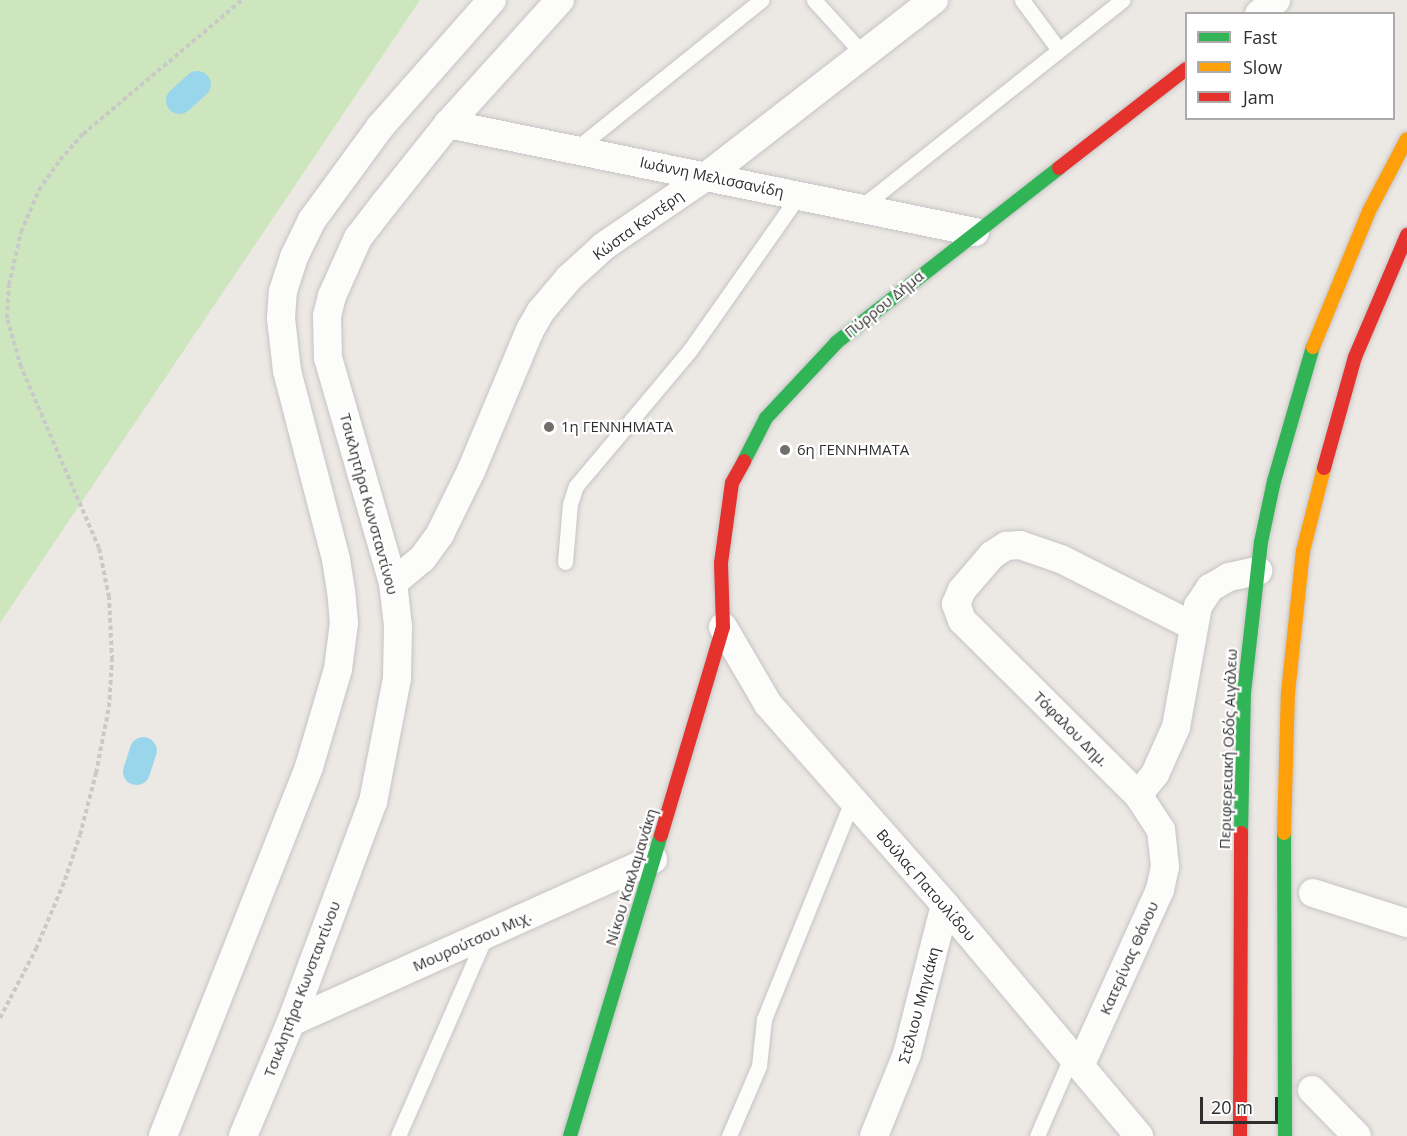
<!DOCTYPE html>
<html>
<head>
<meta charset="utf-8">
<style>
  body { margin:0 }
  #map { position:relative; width:1407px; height:1136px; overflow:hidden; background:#ece8e4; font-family:"Open Sans",sans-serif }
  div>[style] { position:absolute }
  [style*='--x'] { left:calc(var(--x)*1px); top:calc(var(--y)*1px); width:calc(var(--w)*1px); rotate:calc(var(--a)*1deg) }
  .green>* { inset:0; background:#cee6be }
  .canal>* { height:27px; margin:-13.5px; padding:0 13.5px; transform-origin:13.5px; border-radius:13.5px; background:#99d6ec }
  .path>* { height:4px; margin-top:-2px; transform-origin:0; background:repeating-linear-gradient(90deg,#c9c9c8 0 4.5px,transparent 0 7.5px) }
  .roads { filter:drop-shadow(0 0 2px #c5c4c5) drop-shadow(0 0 2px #c5c4c5) }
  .lane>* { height:15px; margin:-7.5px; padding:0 7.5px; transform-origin:7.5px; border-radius:7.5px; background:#fcfcfb }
  .street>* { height:28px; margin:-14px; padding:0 14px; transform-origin:14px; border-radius:14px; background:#fcfcfb }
  .fast>* { height:14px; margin:-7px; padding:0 7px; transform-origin:7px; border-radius:7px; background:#30b455 }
  .slow>* { height:14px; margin:-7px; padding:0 7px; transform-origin:7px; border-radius:7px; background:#ff9f0a }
  .jam>* { height:14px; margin:-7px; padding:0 7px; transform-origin:7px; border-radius:7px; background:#e5322d }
  .dots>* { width:16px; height:16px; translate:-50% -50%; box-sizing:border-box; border:3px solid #fff; border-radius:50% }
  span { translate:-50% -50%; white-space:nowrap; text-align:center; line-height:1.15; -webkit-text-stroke:4.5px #fff; paint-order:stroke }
  .street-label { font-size:15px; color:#2e2e2e }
  .poi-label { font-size:15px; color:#2e2e2e }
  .left { translate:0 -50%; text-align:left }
  .legend { position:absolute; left:1185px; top:12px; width:210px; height:108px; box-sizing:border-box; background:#fff; border:2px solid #ababab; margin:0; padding:8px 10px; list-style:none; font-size:18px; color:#2e2e2e }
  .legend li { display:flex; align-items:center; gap:12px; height:30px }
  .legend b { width:30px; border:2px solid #ababab }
  .scale { position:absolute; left:1200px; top:1097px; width:78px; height:27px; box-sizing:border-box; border:3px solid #2e2e2e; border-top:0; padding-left:8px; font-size:18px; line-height:21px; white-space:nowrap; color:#2e2e2e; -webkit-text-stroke:4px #fff; paint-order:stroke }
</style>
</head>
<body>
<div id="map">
  <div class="green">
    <i style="clip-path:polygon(0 0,420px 0,0 623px)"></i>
  </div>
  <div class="canal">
    <i style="--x:179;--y:100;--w:24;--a:-42"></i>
    <i style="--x:136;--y:771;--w:22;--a:-72"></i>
  </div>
  <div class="path">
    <i style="--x:0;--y:1018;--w:78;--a:-62.4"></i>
    <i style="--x:36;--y:949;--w:75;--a:-67.2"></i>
    <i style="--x:65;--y:880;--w:47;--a:-71.6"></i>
    <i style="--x:80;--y:835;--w:64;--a:-75.5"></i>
    <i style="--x:96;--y:773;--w:67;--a:-78.9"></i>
    <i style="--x:109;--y:707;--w:47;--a:-86.3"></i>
    <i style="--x:112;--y:660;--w:63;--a:-92.7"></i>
    <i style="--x:109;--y:597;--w:50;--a:-101.5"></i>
    <i style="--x:99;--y:548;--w:197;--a:-113.3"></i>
    <i style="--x:21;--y:367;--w:51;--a:-105.9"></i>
    <i style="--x:7;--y:318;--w:33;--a:-87"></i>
    <i style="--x:9;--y:285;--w:54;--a:-77.2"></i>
    <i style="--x:21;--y:232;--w:46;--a:-66.8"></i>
    <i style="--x:39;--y:190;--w:37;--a:-55"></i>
    <i style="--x:60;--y:160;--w:35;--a:-49"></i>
    <i style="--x:83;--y:134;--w:208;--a:-40.1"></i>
  </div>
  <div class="roads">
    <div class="lane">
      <i style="--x:814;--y:0;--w:73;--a:47.8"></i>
      <i style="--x:1022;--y:0;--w:62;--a:53.5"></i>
      <i style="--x:576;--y:149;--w:238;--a:-38.8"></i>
      <i style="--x:860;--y:208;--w:335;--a:-38.4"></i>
      <i style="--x:565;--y:562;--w:58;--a:-85.1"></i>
      <i style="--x:570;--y:504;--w:19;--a:-72"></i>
      <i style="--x:576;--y:486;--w:177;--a:-50"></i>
      <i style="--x:690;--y:350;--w:189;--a:-54.9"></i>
      <i style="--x:398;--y:1136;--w:219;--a:-66.4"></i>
      <i style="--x:729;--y:1136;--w:76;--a:-66.8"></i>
      <i style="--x:759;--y:1066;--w:47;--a:-83.9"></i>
      <i style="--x:764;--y:1019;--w:235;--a:-68"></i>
      <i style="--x:1037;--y:1136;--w:88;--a:-66.6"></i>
    </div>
    <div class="street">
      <i style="--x:1259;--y:14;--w:22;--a:-39"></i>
      <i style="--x:448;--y:124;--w:538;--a:11.58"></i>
      <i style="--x:393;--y:583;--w:38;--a:-40"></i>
      <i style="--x:422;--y:559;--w:31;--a:-54"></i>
      <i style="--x:440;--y:534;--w:70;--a:-63.8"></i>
      <i style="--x:471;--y:471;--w:153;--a:-67.3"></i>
      <i style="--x:530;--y:330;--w:22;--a:-60"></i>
      <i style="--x:541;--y:311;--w:43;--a:-49.7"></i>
      <i style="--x:569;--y:278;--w:47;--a:-42.4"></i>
      <i style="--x:604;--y:246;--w:126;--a:-34.3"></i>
      <i style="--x:708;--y:175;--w:286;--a:-37.8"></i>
      <i style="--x:723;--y:627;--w:89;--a:59.7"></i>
      <i style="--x:768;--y:704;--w:268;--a:48.6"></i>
      <i style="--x:945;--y:905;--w:302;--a:50"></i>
      <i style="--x:1138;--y:795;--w:27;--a:-51"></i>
      <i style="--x:1155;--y:774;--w:51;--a:-65.9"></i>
      <i style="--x:1176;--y:727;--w:123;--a:-79.7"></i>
      <i style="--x:1198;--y:606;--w:22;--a:-56"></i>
      <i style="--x:1210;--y:588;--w:22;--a:-30"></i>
      <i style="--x:1229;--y:577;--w:30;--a:-12"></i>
      <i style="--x:1313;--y:893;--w:99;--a:17.7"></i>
      <i style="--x:291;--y:1022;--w:397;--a:-24.2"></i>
      <i style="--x:1081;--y:1064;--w:191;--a:-65.6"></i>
      <i style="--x:1160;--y:890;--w:24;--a:-78"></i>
      <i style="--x:1165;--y:867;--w:37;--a:-96"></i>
      <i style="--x:1161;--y:830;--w:42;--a:-123.3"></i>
      <i style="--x:1138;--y:795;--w:248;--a:-135.2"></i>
      <i style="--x:962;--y:620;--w:17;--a:-111"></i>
      <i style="--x:956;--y:604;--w:15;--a:-67"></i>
      <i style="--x:962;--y:590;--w:46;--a:-49.4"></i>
      <i style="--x:992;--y:555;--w:17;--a:-33"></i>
      <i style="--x:1006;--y:546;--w:14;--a:-4"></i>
      <i style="--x:1020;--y:545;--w:43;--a:18.9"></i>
      <i style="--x:1061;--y:559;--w:148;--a:26.9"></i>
      <i style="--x:1312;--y:1090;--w:64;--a:45.6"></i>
      <i style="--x:163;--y:1136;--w:397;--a:-68.4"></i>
      <i style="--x:309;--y:767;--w:102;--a:-73.5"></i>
      <i style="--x:338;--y:669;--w:46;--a:-82.6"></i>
      <i style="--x:344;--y:623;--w:32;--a:-95"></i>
      <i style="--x:341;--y:591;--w:32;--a:-99"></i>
      <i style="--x:336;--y:559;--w:194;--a:-104.6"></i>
      <i style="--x:287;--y:371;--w:53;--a:-96.5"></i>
      <i style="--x:281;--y:318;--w:27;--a:-86"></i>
      <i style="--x:283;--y:291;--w:36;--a:-72"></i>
      <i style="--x:294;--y:257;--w:41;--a:-64.1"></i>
      <i style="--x:312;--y:220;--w:115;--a:-53.8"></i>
      <i style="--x:380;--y:127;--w:169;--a:-48.6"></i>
      <i style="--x:243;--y:1136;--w:124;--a:-67.2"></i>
      <i style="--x:291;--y:1022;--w:235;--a:-69.6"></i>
      <i style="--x:373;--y:802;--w:126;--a:-79"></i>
      <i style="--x:397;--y:678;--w:52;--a:-88.9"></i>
      <i style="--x:398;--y:626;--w:43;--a:-96.6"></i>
      <i style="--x:393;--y:583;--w:234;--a:-106.1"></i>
      <i style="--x:328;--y:358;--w:42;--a:-91.4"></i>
      <i style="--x:327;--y:316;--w:21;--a:-76"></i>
      <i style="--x:332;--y:296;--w:64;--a:-65.9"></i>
      <i style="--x:358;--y:238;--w:44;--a:-52.4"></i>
      <i style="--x:385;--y:203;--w:101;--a:-51.4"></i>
      <i style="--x:448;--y:124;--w:167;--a:-47.9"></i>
      <i style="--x:874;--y:1136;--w:88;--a:-68.1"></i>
      <i style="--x:907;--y:1054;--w:154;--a:-75.7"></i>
    </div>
    <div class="fast">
      <i style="--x:744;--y:461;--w:48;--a:-62.9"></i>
      <i style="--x:766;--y:418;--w:104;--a:-46.9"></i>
      <i style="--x:837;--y:342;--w:282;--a:-38.1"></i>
      <i style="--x:1241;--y:833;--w:140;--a:-88.8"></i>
      <i style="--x:1244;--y:693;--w:152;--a:-83.6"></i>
      <i style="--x:1261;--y:542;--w:62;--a:-78"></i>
      <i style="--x:1274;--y:481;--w:140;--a:-73.8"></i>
      <i style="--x:1284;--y:833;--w:303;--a:89.8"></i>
      <i style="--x:570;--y:1136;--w:314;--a:-73.2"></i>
    </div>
    <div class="slow">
      <i style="--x:1313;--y:347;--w:147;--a:-67.6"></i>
      <i style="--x:1369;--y:211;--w:81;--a:-62.2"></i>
      <i style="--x:1284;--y:833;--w:140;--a:-88.4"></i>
      <i style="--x:1288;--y:693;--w:143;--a:-84"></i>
      <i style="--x:1303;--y:551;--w:86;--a:-75.8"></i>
    </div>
    <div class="jam">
      <i style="--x:1059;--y:168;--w:161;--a:-37.9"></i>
      <i style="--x:1324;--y:468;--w:115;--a:-74.4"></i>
      <i style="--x:1355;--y:357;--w:133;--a:-66.9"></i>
      <i style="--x:661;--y:835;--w:217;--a:-73.4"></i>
      <i style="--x:723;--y:627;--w:64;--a:-91.8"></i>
      <i style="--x:721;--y:563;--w:81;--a:-82.2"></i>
      <i style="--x:732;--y:483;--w:25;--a:-61"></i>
      <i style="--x:1240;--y:1136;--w:303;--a:-89.8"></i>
    </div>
  </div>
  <div class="dots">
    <i style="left:549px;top:427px;background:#706f6e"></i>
    <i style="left:785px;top:450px;background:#706f6e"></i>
  </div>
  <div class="street-label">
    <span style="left:712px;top:177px;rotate:12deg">Ιωάννη Μελισσανίδη</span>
    <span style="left:638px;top:225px;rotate:-36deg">Κώστα Κεντέρη</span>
    <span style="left:884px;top:304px;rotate:-39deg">Πύρρου Δήμα</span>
    <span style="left:369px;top:504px;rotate:75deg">Τσικλητήρα Κωνσταντίνου</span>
    <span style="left:1071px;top:729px;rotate:45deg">Τόφαλου Δημ.</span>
    <span style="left:1228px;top:749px;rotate:-88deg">Περιφερειακή Οδός Αιγάλεω</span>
    <span style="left:631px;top:877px;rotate:-73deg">Νίκου Κακλαμανάκη</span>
    <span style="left:926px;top:885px;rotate:49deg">Βούλας Πατουλίδου</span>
    <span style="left:472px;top:941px;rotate:-24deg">Μουρούτσου Μιχ.</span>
    <span style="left:1129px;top:958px;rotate:-66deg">Κατερίνας Θάνου</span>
    <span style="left:302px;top:989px;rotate:-69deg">Τσικλητήρα Κωνσταντίνου</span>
    <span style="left:919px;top:1005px;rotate:-75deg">Στέλιου Μηγιάκη</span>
  </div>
  <div class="poi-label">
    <span class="left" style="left:561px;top:427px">1η ΓΕΝΝΗΜΑΤΑ</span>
    <span class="left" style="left:797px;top:450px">6η ΓΕΝΝΗΜΑΤΑ</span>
  </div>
  <ul class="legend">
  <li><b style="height:8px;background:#30b455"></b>Fast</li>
  <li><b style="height:8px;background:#ff9f0a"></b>Slow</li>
  <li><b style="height:8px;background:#e5322d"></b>Jam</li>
  </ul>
  <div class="scale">20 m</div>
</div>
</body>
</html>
